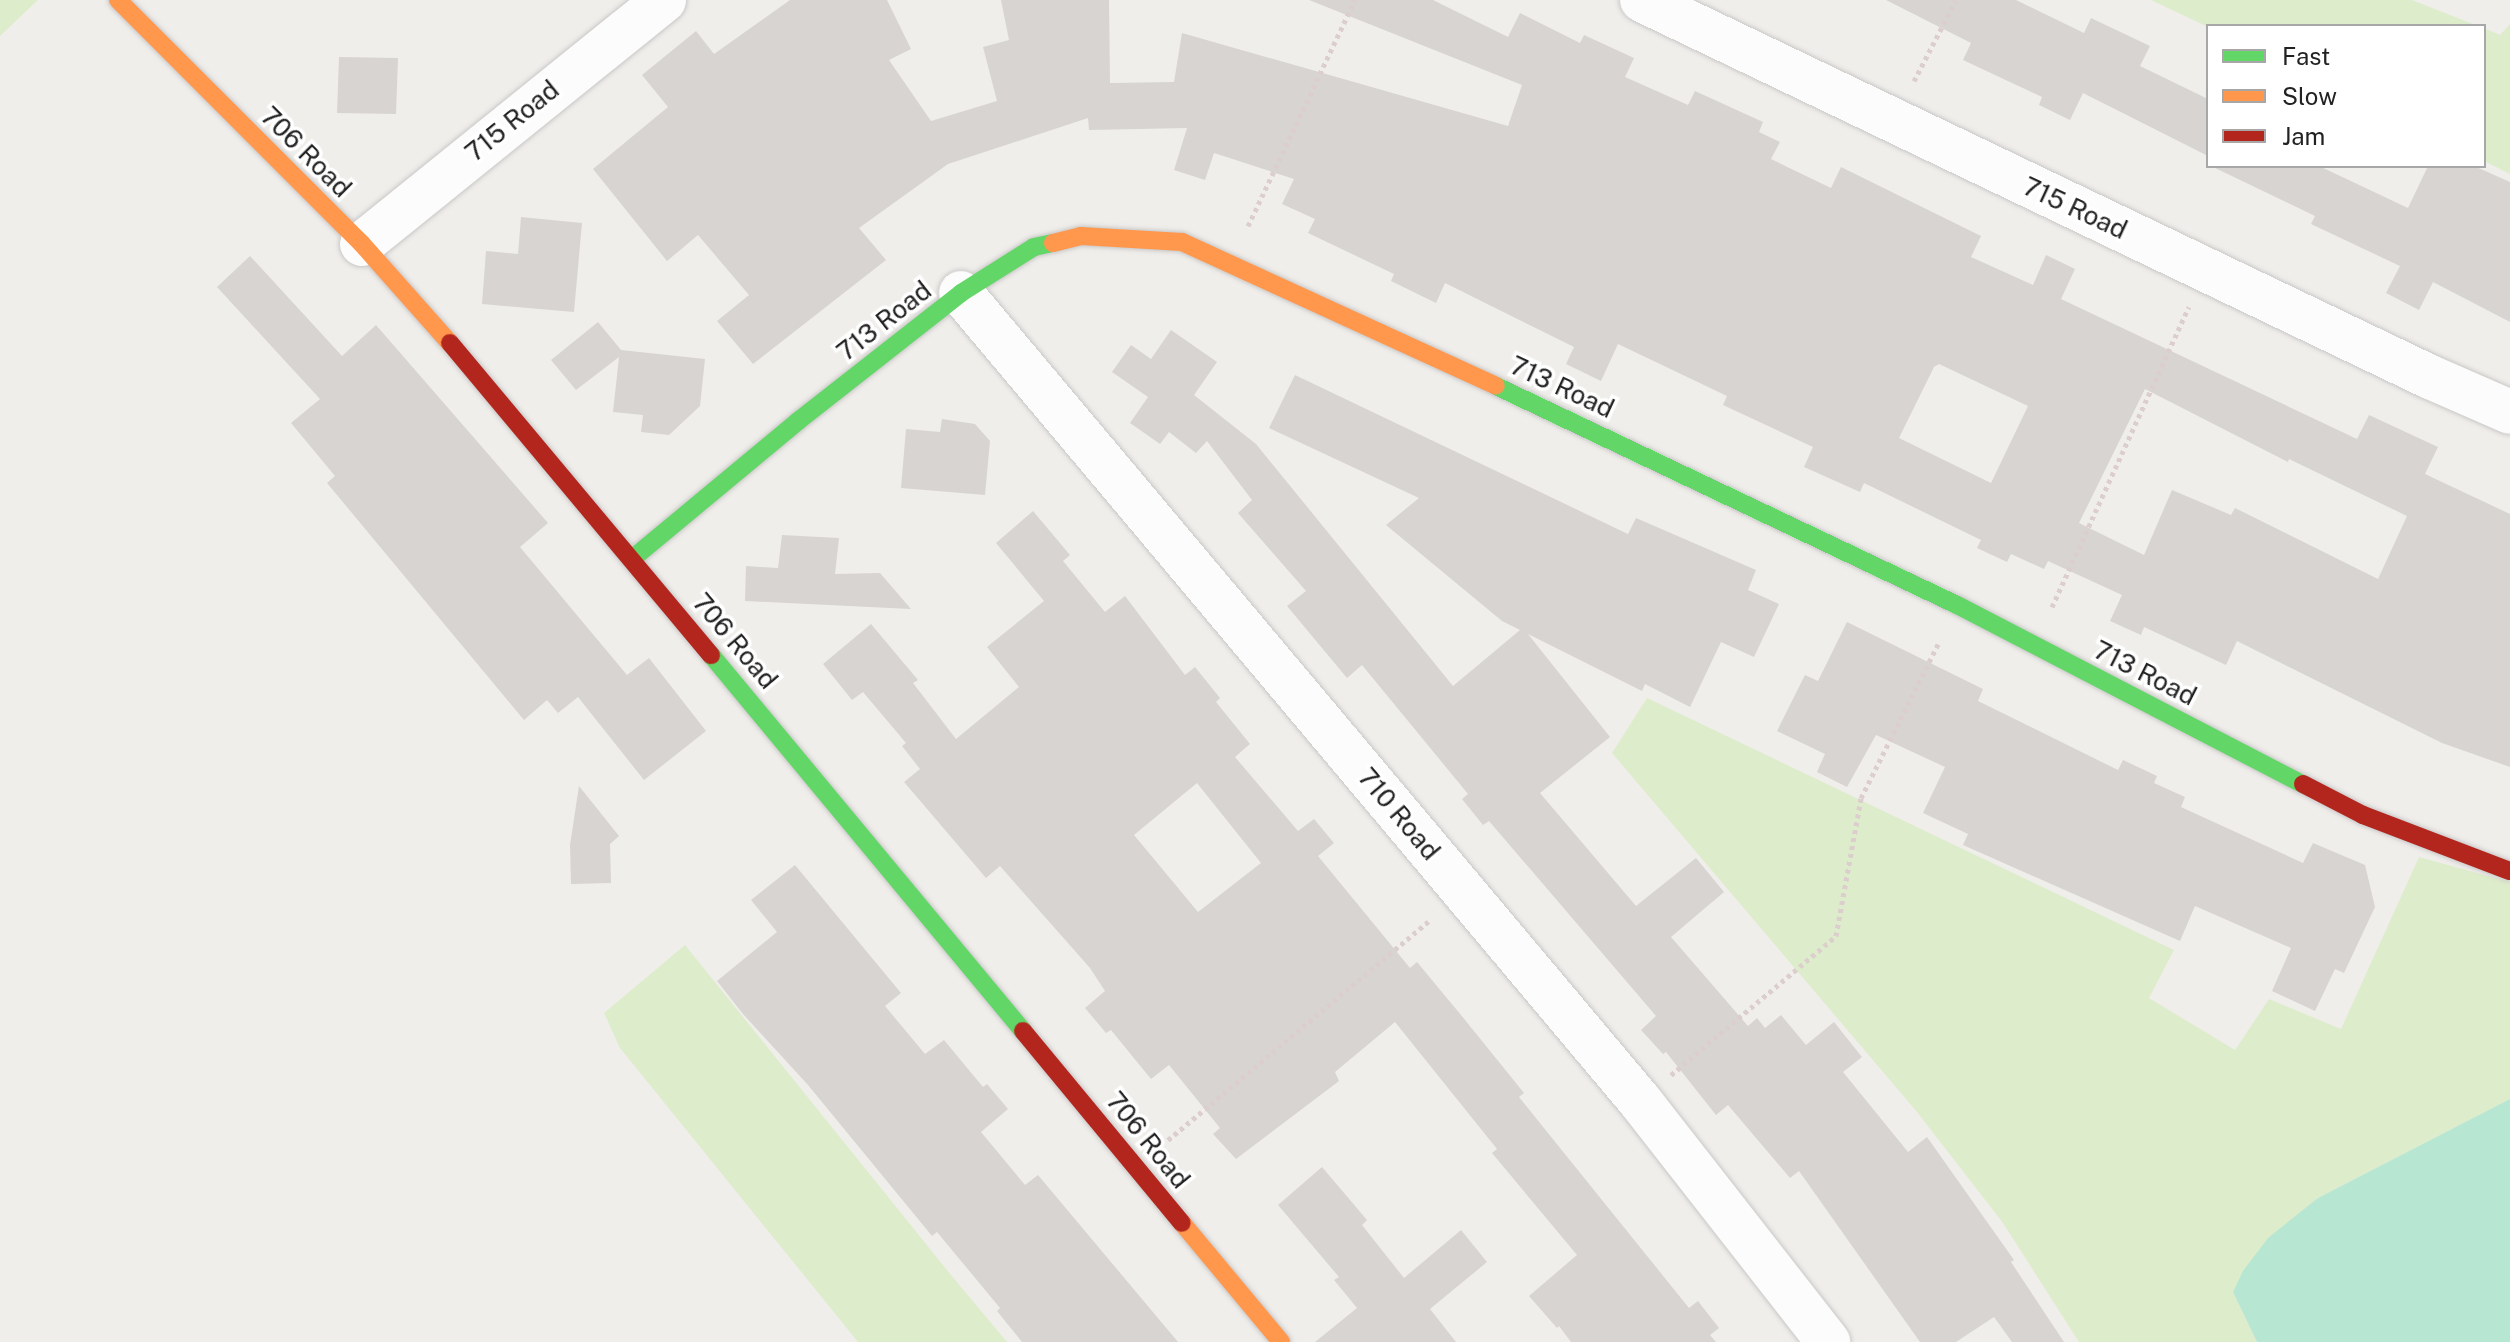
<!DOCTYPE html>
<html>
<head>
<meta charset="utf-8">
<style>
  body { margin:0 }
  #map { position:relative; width:2510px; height:1342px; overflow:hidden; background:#f0eeeb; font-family:"Public Sans",sans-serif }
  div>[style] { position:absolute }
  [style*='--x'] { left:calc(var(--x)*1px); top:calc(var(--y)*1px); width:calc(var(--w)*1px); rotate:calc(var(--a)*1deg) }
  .grass>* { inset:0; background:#ddeccb }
  .pitch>* { inset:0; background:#b7e6d2 }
  .building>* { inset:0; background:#d7d4d2 }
  .path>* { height:5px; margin-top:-2.5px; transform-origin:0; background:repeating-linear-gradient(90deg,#dccecd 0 4px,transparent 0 8px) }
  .roads { filter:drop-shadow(0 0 2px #c9c8c7) drop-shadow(0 0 2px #c9c8c7) }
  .street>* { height:44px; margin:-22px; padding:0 22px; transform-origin:22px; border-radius:22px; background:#fdfcfc }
  .fast>* { height:18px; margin:-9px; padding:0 9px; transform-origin:9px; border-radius:9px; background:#63d668 }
  .slow>* { height:18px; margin:-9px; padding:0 9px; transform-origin:9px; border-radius:9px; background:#ff974d }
  .jam>* { height:18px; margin:-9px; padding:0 9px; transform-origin:9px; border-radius:9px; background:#b3261e }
  span { translate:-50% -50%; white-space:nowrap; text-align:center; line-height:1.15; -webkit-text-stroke:7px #fff; paint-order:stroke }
  .street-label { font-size:26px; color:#222 }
  .legend { position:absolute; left:2206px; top:24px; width:280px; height:144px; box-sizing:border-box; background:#fff; border:2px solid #a7a7a7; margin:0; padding:10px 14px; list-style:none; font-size:24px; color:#222 }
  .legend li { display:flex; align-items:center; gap:16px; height:40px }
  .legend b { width:40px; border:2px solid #a7a7a7 }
</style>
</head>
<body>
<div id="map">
  <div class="grass">
    <i style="clip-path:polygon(0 0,38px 0,0 36px)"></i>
    <i style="clip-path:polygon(2151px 0,2412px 0,2478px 26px,2208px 27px)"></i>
    <i style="clip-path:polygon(2510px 24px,2510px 174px,2484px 161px,2484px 28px,2500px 35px)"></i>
    <i style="clip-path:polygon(1647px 698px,2174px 950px,2149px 998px,2235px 1050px,2269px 999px,2341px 1029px,2419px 857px,2510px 882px,2510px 1099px,2318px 1198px,2233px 1292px,2257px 1342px,2079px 1342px,2003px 1223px,1917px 1112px,1612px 753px)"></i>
    <i style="clip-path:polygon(685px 945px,951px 1275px,1007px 1342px,858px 1342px,620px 1048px,604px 1013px)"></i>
  </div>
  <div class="pitch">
    <i style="clip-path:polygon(2510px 1099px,2510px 1342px,2257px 1342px,2233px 1292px,2243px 1271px,2268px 1238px,2318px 1198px)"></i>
  </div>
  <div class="building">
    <i style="clip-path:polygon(evenodd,790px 0,887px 0,911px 49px,889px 60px,931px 121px,997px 101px,983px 47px,1009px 40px,1001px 0,1109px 0,1110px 83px,1174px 82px,1182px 33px,1508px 126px,1522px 85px,1309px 0,1433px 0,1508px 37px,1520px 13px,1580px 43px,1584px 35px,1634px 58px,1625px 77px,1688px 105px,1695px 91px,1763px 122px,1759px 132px,1780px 142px,1771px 159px,1831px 188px,1841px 167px,1981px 236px,1971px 257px,2033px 285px,2046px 255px,2075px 269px,2061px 299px,2357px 439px,2369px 415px,2438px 447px,2425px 474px,2510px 514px,2510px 767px,2442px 743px,2237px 641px,2226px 665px,2144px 627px,2141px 635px,2110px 621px,2122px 595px,2048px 561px,2044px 569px,2011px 554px,2007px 562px,1977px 548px,1981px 540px,1864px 483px,1860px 492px,1804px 467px,1813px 447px,1723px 405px,1727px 396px,1618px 344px,1601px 381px,1566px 364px,1574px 347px,1445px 283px,1436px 303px,1391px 281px,1394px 274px,1308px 233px,1315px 219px,1282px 204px,1294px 179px,1214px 153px,1205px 180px,1174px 170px,1187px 128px,1089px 130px,1088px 118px,948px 164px,859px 228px,886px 260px,753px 364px,717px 321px,749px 295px,698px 235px,667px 261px,593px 169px,668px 107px,642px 75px,696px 31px,714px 54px,790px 0,1939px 364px,2028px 406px,1991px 483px,1899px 438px,1934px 367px,1939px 364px,790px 0,2145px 389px,2288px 462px,2289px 459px,2407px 516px,2378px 579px,2235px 508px,2231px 515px,2172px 490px,2144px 555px,2079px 523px,2145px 389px)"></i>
    <i style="clip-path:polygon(1886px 0,2016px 0,2084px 33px,2091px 18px,2150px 46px,2140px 66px,2208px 99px,2208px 156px,2083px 93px,2070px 120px,2039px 105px,2042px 97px,1963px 60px,1971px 43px)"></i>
    <i style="clip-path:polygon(339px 57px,398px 58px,396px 114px,337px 113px)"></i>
    <i style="clip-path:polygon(2211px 166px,2319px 166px,2408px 208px,2428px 166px,2474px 166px,2510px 182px,2510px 322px,2433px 282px,2419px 310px,2386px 293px,2400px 266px,2311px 224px,2315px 216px)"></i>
    <i style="clip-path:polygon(521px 217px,582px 223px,574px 312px,482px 304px,486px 251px,518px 254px)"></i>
    <i style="clip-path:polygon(250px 256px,342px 356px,376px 325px,548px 523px,520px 547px,627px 675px,649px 658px,706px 731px,644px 780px,578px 697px,558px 713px,547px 700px,524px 720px,327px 483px,335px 476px,291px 423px,320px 399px,217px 287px)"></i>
    <i style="clip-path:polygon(598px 322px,621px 350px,705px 359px,700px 406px,669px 435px,641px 432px,643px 415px,613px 412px,619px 357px,576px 390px,551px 360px)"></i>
    <i style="clip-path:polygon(1171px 330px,1217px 362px,1194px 395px,1256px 444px,1453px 686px,1520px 630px,1502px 621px,1386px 525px,1419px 498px,1269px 428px,1295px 375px,1628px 534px,1636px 518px,1756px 570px,1748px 590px,1779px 604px,1754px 657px,1721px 642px,1690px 707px,1645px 684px,1642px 691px,1528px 634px,1610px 737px,1540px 793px,1636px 906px,1696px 858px,1724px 892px,1671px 937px,1748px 1026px,1757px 1018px,1765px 1028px,1781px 1015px,1806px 1045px,1834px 1022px,1862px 1057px,1843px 1072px,1908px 1152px,1927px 1137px,2014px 1260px,2011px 1262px,2064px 1342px,2012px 1342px,1994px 1317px,1956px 1342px,1920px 1342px,1799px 1171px,1790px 1178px,1728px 1105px,1716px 1115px,1666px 1052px,1663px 1054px,1641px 1030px,1656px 1016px,1489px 821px,1483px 825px,1462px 799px,1468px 794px,1362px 665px,1347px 678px,1287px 606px,1306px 591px,1238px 513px,1252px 500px,1207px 441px,1196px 453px,1169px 432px,1160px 444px,1130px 423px,1148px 397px,1112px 372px,1131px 345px,1151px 359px)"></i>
    <i style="clip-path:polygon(942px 419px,975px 424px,990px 441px,985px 495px,901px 488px,906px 429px,940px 432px)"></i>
    <i style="clip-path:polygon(evenodd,1033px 511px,1070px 555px,1063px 561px,1105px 612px,1125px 596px,1185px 675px,1195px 667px,1220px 698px,1216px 702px,1250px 744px,1235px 757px,1298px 831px,1314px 819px,1334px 843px,1318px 856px,1410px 968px,1417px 962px,1461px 1015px,1524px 1093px,1519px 1097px,1689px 1308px,1698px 1301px,1719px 1328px,1710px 1335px,1716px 1342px,1571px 1342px,1559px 1326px,1557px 1328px,1529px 1296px,1577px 1255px,1492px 1153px,1497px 1149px,1395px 1022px,1335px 1072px,1339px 1081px,1236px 1159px,1213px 1134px,1220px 1128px,1169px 1065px,1151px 1079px,1111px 1030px,1106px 1033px,1085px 1008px,1105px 991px,1090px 968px,1000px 866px,986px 878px,904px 782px,920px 769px,902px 746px,906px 743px,863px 692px,852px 700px,823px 664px,871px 624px,918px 680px,913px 683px,956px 739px,1019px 687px,987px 647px,1044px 601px,996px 543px,1033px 511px,1197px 783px,1261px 863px,1198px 912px,1134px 835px,1197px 783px)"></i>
    <i style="clip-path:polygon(782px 535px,839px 538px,835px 574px,880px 573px,911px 609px,745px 601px,746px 566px,778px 568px)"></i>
    <i style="clip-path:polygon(1847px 622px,1983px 689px,1978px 701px,2118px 770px,2123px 760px,2157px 776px,2154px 783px,2185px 797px,2181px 807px,2303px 863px,2313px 843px,2365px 865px,2375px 907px,2344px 973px,2335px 969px,2315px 1011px,2272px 991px,2291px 948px,2195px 906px,2180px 941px,1963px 845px,1968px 834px,1923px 813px,1945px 767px,1876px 735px,1847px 787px,1817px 772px,1825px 754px,1777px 731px,1805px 675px,1818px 681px)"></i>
    <i style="clip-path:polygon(579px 786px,619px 836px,610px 844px,611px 883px,571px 884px,570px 845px)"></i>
    <i style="clip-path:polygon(795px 865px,901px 993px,885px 1006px,925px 1054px,944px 1040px,983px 1087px,987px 1084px,1008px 1109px,981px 1132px,1025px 1185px,1038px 1175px,1178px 1342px,1022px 1342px,997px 1311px,1000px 1308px,937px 1232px,932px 1236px,808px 1085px,743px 1014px,717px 981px,777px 932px,751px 900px)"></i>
    <i style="clip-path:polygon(1322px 1167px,1367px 1220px,1362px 1225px,1404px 1278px,1461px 1230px,1487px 1262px,1430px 1309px,1456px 1342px,1315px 1342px,1357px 1308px,1334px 1280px,1339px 1277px,1278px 1205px)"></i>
  </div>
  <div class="path">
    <i style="--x:1914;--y:81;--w:91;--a:-62.6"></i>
    <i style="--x:1248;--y:226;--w:250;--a:-64.7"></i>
    <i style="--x:2052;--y:607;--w:330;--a:-65.5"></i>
    <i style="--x:1671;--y:1075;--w:216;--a:-40.1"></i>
    <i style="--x:1836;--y:936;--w:140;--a:-79.7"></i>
    <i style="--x:1861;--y:798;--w:174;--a:-63.4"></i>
    <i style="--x:1168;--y:1140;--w:342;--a:-40"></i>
  </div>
  <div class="roads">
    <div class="street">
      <i style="--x:1642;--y:0;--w:874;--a:25.57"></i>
      <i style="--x:2430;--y:377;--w:87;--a:23.6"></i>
      <i style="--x:362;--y:244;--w:388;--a:-38.9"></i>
      <i style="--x:961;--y:293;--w:1055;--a:49.96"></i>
      <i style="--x:1640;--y:1101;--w:306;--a:52"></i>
    </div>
    <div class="fast">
      <i style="--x:1496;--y:386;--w:510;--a:25.41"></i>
      <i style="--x:1957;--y:605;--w:390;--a:27.4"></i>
      <i style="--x:632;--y:559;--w:216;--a:-39.7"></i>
      <i style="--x:798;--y:421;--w:207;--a:-38.1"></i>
      <i style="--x:961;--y:293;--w:86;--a:-32.2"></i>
      <i style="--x:1034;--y:247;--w:19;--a:-12"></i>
      <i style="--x:711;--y:655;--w:489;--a:50.3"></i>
    </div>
    <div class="slow">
      <i style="--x:118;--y:0;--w:345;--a:45"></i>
      <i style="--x:362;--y:244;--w:132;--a:48.4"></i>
      <i style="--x:1053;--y:243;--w:29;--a:-14"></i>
      <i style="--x:1081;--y:236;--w:101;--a:3.4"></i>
      <i style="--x:1182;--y:242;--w:345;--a:24.6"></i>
      <i style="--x:1182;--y:1223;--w:155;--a:50.2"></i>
    </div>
    <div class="jam">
      <i style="--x:450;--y:343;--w:407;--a:50.1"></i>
      <i style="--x:2303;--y:784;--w:68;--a:27.3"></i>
      <i style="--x:2363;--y:815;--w:157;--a:20.9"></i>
      <i style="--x:1023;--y:1031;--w:249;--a:50.4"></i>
    </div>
  </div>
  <div class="street-label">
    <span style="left:512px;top:121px;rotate:-39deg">715 Road</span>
    <span style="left:306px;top:152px;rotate:45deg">706 Road</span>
    <span style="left:2075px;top:208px;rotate:25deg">715 Road</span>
    <span style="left:884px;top:321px;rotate:-38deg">713 Road</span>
    <span style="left:1562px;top:387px;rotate:25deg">713 Road</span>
    <span style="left:735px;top:641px;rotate:50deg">706 Road</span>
    <span style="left:2145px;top:673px;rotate:27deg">713 Road</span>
    <span style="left:1399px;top:814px;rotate:50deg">710 Road</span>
    <span style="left:1148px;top:1140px;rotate:51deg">706 Road</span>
  </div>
  <ul class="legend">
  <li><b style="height:10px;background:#63d668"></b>Fast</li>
  <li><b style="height:10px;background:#ff974d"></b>Slow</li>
  <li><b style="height:10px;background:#b3261e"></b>Jam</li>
  </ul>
</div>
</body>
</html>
